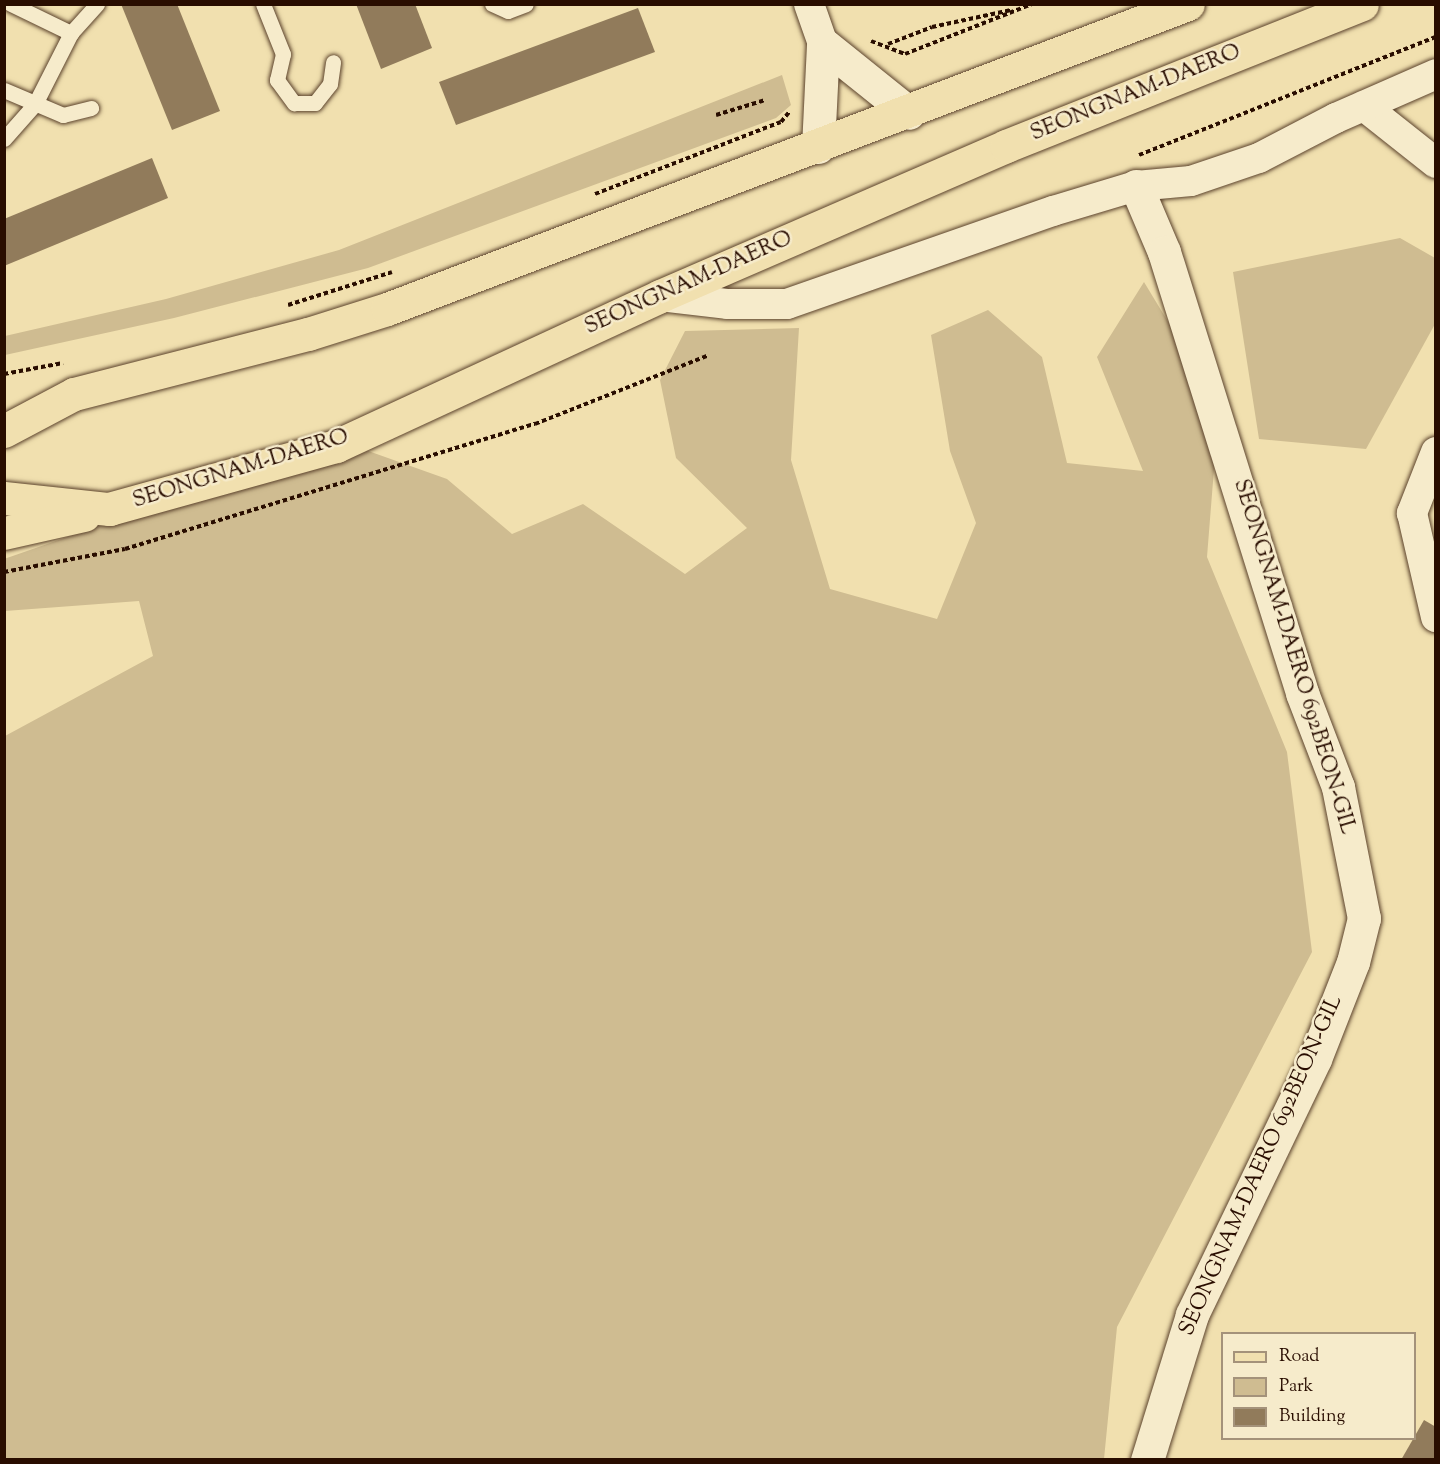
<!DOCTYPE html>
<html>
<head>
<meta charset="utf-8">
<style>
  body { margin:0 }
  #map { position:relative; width:1440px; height:1464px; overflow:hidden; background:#f1e0af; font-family:"Sorts Mill Goudy",serif }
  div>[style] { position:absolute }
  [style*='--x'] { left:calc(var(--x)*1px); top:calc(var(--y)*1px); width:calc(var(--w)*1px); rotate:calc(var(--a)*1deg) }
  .green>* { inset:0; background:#cfbc91 }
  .building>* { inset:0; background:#917b5b }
  .path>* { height:4px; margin-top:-2px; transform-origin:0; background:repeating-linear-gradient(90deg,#290d00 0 4.5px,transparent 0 7.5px) }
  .roads { filter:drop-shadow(0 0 2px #5b422c) drop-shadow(0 0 2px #5b422c) }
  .service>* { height:15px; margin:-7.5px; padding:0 7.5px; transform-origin:7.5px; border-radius:7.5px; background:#f6ebcb }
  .minor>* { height:30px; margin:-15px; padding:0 15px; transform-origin:15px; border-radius:15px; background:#f6ebcb }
  .tertiary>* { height:33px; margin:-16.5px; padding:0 16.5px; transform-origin:16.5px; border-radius:16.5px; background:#f6ebcb }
  .secondary>* { height:33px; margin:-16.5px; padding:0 16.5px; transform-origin:16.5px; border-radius:16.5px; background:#f6ebcb }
  .primary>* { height:33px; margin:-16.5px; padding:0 16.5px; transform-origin:16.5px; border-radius:16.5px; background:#f1e0af }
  span { translate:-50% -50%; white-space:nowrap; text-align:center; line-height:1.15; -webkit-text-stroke:5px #f6ebcb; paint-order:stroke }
  .street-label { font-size:22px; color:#290d00 }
  .frame { position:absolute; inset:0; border:6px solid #290d00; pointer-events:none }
  .legend { position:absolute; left:1221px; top:1332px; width:195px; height:108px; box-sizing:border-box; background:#f6ebcb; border:2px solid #a4927a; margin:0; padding:8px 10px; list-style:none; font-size:18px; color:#290d00 }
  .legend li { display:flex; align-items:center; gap:12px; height:30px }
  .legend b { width:30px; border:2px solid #a4927a }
</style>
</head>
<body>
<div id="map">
  <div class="green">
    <i style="clip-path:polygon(782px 75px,791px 105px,776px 118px,368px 268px,174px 318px,5px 355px,5px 336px,166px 299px,339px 250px)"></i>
    <i style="clip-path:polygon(1400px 238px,1435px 258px,1435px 324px,1366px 449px,1259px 439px,1233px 272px)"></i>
    <i style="clip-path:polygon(1144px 282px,1219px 406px,1207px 557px,1287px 752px,1312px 952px,1117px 1327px,1104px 1459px,5px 1459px,5px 736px,153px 656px,139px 601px,5px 611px,4px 559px,211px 487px,357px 447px,447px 479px,512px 534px,583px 504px,685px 574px,747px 528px,676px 458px,660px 380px,685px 331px,799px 328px,791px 460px,830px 589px,937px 619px,976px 523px,950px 451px,931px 335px,988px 310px,1042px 357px,1067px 463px,1143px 471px,1097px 357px)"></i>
  </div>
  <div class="building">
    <i style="clip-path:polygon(121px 4px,177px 4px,220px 111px,172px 130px)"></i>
    <i style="clip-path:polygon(356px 4px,415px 4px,432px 48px,381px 69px)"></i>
    <i style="clip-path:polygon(638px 8px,655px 52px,456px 125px,439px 82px)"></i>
    <i style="clip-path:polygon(152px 158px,168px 198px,4px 266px,4px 219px)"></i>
    <i style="clip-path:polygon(1424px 1420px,1436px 1427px,1436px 1460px,1401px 1460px)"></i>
  </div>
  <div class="path">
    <i style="--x:871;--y:41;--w:36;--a:21"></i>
    <i style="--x:905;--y:54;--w:136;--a:-21.5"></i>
    <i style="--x:888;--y:44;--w:47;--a:-21.1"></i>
    <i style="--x:932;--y:27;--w:81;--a:-12.1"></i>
    <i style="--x:716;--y:115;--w:51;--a:-17"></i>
    <i style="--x:1139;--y:155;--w:320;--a:-21.7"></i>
    <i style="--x:595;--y:194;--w:199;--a:-21.2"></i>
    <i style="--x:781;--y:122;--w:13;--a:-51"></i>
    <i style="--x:288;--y:305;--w:109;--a:-17.6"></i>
    <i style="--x:4;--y:374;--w:60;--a:-10.6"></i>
    <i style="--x:4;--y:572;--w:123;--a:-10.8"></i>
    <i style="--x:125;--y:549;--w:429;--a:-17"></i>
    <i style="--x:535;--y:424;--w:187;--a:-21.6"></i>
  </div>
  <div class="roads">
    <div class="service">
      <i style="--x:11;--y:4;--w:67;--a:25.8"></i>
      <i style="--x:263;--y:4;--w:54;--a:68.2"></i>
      <i style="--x:283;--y:54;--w:27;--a:103"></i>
      <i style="--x:277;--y:80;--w:29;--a:54"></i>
      <i style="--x:294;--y:103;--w:21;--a:0"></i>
      <i style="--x:315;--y:103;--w:24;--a:-52"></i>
      <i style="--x:330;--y:84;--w:22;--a:-82"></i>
      <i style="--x:492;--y:4;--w:17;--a:24"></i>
      <i style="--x:508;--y:11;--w:19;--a:-21"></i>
      <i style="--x:4;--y:90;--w:64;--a:23"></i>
      <i style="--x:63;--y:115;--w:29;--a:-14"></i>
      <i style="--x:4;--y:139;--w:47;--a:-48.5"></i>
      <i style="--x:35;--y:104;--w:80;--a:-63.1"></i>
      <i style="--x:71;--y:33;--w:39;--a:-48"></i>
    </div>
    <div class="minor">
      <i style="--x:809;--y:4;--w:42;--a:70.7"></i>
      <i style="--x:1364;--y:106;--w:92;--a:38.4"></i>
      <i style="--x:660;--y:296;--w:67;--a:6.8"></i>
      <i style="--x:727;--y:304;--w:60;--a:0"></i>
      <i style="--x:787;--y:304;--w:282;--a:-19.3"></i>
      <i style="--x:1053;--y:211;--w:87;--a:-16.8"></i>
      <i style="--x:1136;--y:186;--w:55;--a:-5.2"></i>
      <i style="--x:1191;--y:181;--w:72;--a:-18.7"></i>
      <i style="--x:1259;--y:158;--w:87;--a:-27.5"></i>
      <i style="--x:1336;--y:118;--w:109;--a:-23.7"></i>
      <i style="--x:1436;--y:452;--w:66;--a:111.5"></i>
      <i style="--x:1412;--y:513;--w:107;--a:77"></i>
    </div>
    <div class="tertiary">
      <i style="--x:1136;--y:186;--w:72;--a:67"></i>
      <i style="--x:1164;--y:252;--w:462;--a:72.6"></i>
      <i style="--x:1302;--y:693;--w:101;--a:69"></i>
      <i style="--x:1338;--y:787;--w:134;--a:78.8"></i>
      <i style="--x:1364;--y:918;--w:45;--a:104"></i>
      <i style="--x:1353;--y:962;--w:104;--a:111.4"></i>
      <i style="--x:1315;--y:1059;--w:284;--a:115.7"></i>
      <i style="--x:1192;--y:1315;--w:152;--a:107.2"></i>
    </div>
    <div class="secondary">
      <i style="--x:823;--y:44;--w:110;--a:38.7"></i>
      <i style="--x:818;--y:147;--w:103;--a:-87.2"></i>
    </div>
    <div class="primary">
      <i style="--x:4;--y:431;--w:79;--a:-27.9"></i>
      <i style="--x:74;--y:394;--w:242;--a:-14.4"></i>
      <i style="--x:308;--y:334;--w:83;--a:-17.6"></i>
      <i style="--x:387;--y:309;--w:857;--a:-20.85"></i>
      <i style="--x:4;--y:498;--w:106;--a:6"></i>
      <i style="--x:109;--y:509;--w:236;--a:-15.5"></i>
      <i style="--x:336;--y:446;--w:357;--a:-24.8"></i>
      <i style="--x:660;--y:296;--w:377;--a:-23.4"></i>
      <i style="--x:1006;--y:146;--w:383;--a:-21.7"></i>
      <i style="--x:4;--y:533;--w:82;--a:-12.7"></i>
    </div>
  </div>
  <div class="street-label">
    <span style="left:1136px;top:94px;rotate:-22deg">SEONGNAM-DAERO</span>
    <span style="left:689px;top:284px;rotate:-24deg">SEONGNAM-DAERO</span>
    <span style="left:241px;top:470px;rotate:-17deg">SEONGNAM-DAERO</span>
    <span style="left:1293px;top:657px;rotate:73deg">SEONGNAM-DAERO 692BEON-GIL</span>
    <span style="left:1262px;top:1166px;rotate:-66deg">SEONGNAM-DAERO 692BEON-GIL</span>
  </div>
  <div class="frame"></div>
  <ul class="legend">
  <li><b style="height:8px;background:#f1e0af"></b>Road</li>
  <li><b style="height:16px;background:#cfbc91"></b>Park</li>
  <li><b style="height:16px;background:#917b5b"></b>Building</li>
  </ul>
</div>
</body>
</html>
